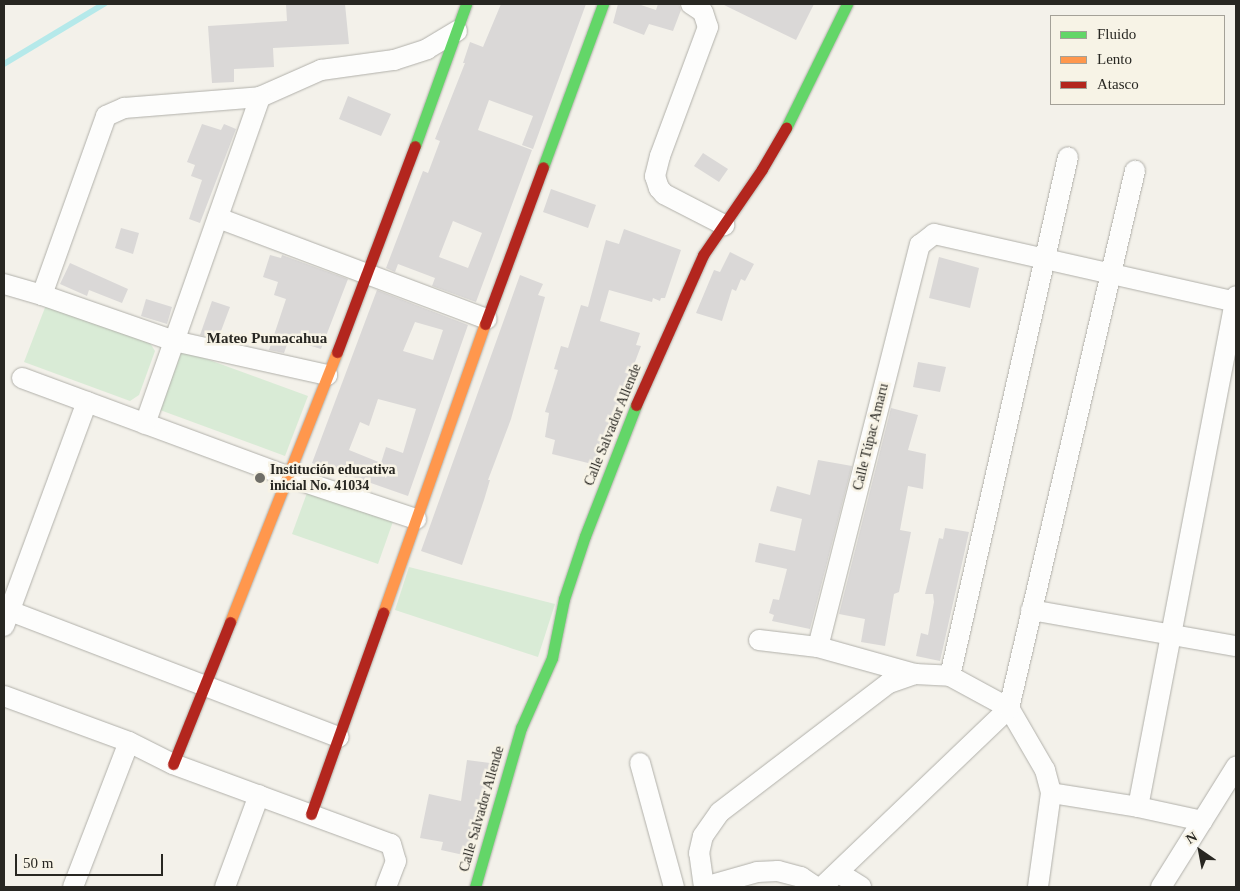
<!DOCTYPE html>
<html>
<head>
<meta charset="utf-8">
<style>
  body { margin:0 }
  #map { position:relative; width:1240px; height:891px; overflow:hidden; background:#f3f1ea; font-family:"Times New Roman",serif }
  div>[style] { position:absolute }
  [style*='--x'] { left:calc(var(--x)*1px); top:calc(var(--y)*1px); width:calc(var(--w)*1px); rotate:calc(var(--a)*1deg) }
  .green>* { inset:0; background:#d9ebd6 }
  .stream>* { height:5.5px; margin:-2.75px; padding:0 2.75px; transform-origin:2.75px; border-radius:2.75px; background:#b5e9ea }
  .building>* { inset:0; background:#dad8d7 }
  .roads { filter:drop-shadow(0 0 1px #b1b0aa) drop-shadow(0 0 1px #b1b0aa) }
  .street>* { height:20px; margin:-10px; padding:0 10px; transform-origin:10px; border-radius:10px; background:#fdfdfc }
  .fast>* { height:11px; margin:-5.5px; padding:0 5.5px; transform-origin:5.5px; border-radius:5.5px; background:#63d668 }
  .slow>* { height:11px; margin:-5.5px; padding:0 5.5px; transform-origin:5.5px; border-radius:5.5px; background:#ff974d }
  .jam>* { height:11px; margin:-5.5px; padding:0 5.5px; transform-origin:5.5px; border-radius:5.5px; background:#b3261e }
  .dots>* { width:14px; height:14px; translate:-50% -50%; box-sizing:border-box; border:2px solid #f7f3e6; border-radius:50% }
  span { translate:-50% -50%; white-space:nowrap; text-align:center; line-height:1.15; -webkit-text-stroke:5px #f7f3e6; paint-order:stroke }
  .street-label { font-size:14px; color:#282722 }
  .poi-label { font-size:14px; color:#282722; font-weight:700 }
  .left { translate:0 -50%; text-align:left }
  .neighbourhood-label { font-size:15px; color:#282722; font-weight:700 }
  .frame { position:absolute; inset:0; border:5px solid #282722; pointer-events:none }
  .legend { position:absolute; left:1050px; top:15px; width:175px; height:90px; box-sizing:border-box; background:#f7f3e6; border:1px solid #a4a198; margin:0; padding:6px 9px; list-style:none; font-size:15px; color:#282722 }
  .legend li { display:flex; align-items:center; gap:10px; height:25px }
  .legend b { width:25px; border:1px solid #a4a198 }
  .north { position:absolute; left:1175px; top:826px; width:50px; height:50px; -webkit-text-stroke:4px #f7f3e6; paint-order:stroke; rotate:327deg; font-size:14px; font-weight:700; line-height:20px; text-align:center; color:#282722 }
  .north::after { content:''; display:block; margin:auto; width:18px; height:22px; background:#282722; clip-path:polygon(50% 0,100% 100%,50% 72%,0 100%) }
  .scale { position:absolute; left:15px; top:854px; width:148px; height:22px; box-sizing:border-box; border:2px solid #282722; border-top:0; padding-left:6px; font-size:15px; line-height:18px; white-space:nowrap; color:#282722; -webkit-text-stroke:4px #f7f3e6; paint-order:stroke }
</style>
</head>
<body>
<div id="map">
  <div class="green">
    <i style="clip-path:polygon(46px 305px,150px 343px,155px 351px,139px 395px,130px 401px,24px 362px)"></i>
    <i style="clip-path:polygon(182px 350px,308px 396px,285px 456px,160px 410px)"></i>
    <i style="clip-path:polygon(311px 482px,396px 513px,378px 564px,292px 534px)"></i>
    <i style="clip-path:polygon(409px 567px,555px 604px,538px 657px,395px 610px)"></i>
  </div>
  <div class="stream">
    <i style="--x:4;--y:64;--w:117;--a:-31"></i>
  </div>
  <div class="building">
    <i style="clip-path:polygon(286px 4px,345px 4px,349px 44px,273px 48px,274px 67px,234px 69px,234px 82px,212px 83px,208px 26px,287px 21px)"></i>
    <i style="clip-path:polygon(evenodd,501px 4px,586px 4px,533px 149px,522px 145px,533px 116px,489px 100px,478px 130px,532px 150px,476px 302px,432px 286px,435px 278px,398px 264px,395px 272px,386px 268px,423px 171px,428px 173px,440px 141px,435px 139px,465px 63px,463px 63px,470px 42px,483px 47px,501px 4px,453px 221px,482px 233px,468px 268px,439px 257px,453px 221px)"></i>
    <i style="clip-path:polygon(618px 4px,638px 4px,656px 10px,658px 4px,679px 4px,681px 10px,673px 31px,649px 24px,644px 35px,613px 23px)"></i>
    <i style="clip-path:polygon(722px 4px,814px 4px,796px 40px)"></i>
    <i style="clip-path:polygon(348px 96px,391px 114px,381px 136px,339px 119px)"></i>
    <i style="clip-path:polygon(202px 124px,221px 130px,224px 124px,236px 129px,200px 223px,189px 219px,202px 180px,191px 176px,195px 165px,187px 162px)"></i>
    <i style="clip-path:polygon(703px 153px,728px 169px,719px 182px,694px 166px)"></i>
    <i style="clip-path:polygon(551px 189px,596px 205px,588px 228px,543px 212px)"></i>
    <i style="clip-path:polygon(121px 228px,139px 233px,133px 254px,115px 248px)"></i>
    <i style="clip-path:polygon(624px 229px,681px 250px,665px 298px,661px 298px,660px 301px,653px 298px,652px 302px,609px 290px,600px 321px,640px 333px,636px 345px,641px 346px,596px 465px,552px 454px,555px 440px,545px 437px,549px 413px,545px 412px,558px 370px,554px 369px,561px 346px,568px 348px,581px 305px,588px 307px,606px 240px,619px 244px)"></i>
    <i style="clip-path:polygon(730px 252px,754px 264px,745px 281px,741px 279px,736px 291px,732px 289px,722px 321px,696px 313px,714px 270px,720px 272px)"></i>
    <i style="clip-path:polygon(270px 255px,281px 258px,282px 255px,348px 279px,321px 349px,289px 339px,284px 353px,269px 350px,286px 299px,274px 295px,278px 282px,263px 277px)"></i>
    <i style="clip-path:polygon(939px 257px,979px 268px,970px 308px,929px 298px)"></i>
    <i style="clip-path:polygon(70px 263px,128px 289px,122px 303px,89px 290px,87px 296px,60px 284px)"></i>
    <i style="clip-path:polygon(520px 275px,543px 284px,538px 295px,545px 297px,511px 419px,488px 480px,490px 480px,484px 500px,462px 565px,421px 551px)"></i>
    <i style="clip-path:polygon(evenodd,377px 290px,468px 325px,408px 496px,348px 475px,347px 477px,312px 463px,377px 290px,415px 322px,443px 330px,433px 360px,403px 351px,415px 322px,377px 290px,378px 399px,416px 409px,403px 453px,386px 447px,381px 463px,349px 450px,360px 422px,369px 426px,378px 399px)"></i>
    <i style="clip-path:polygon(146px 299px,172px 307px,167px 324px,141px 316px)"></i>
    <i style="clip-path:polygon(212px 301px,230px 307px,218px 339px,200px 335px)"></i>
    <i style="clip-path:polygon(918px 362px,946px 367px,940px 392px,913px 387px)"></i>
    <i style="clip-path:polygon(891px 408px,918px 415px,908px 450px,926px 454px,923px 489px,908px 486px,900px 530px,911px 532px,899px 592px,894px 594px,885px 646px,861px 642px,865px 619px,839px 614px)"></i>
    <i style="clip-path:polygon(818px 460px,852px 466px,810px 629px,772px 621px,774px 615px,769px 613px,773px 599px,779px 600px,787px 569px,755px 562px,759px 543px,795px 551px,802px 519px,770px 511px,777px 486px,810px 495px)"></i>
    <i style="clip-path:polygon(945px 528px,969px 532px,940px 661px,916px 656px,921px 633px,928px 635px,934px 602px,933px 594px,925px 594px,939px 538px,943px 539px)"></i>
    <i style="clip-path:polygon(467px 760px,490px 763px,488px 776px,490px 777px,468px 856px,441px 850px,443px 842px,420px 838px,429px 794px,461px 801px)"></i>
  </div>
  <div class="roads">
    <div class="street">
      <i style="--x:691;--y:4;--w:14;--a:34"></i>
      <i style="--x:703;--y:12;--w:16;--a:72"></i>
      <i style="--x:708;--y:27;--w:138;--a:110.4"></i>
      <i style="--x:660;--y:156;--w:21;--a:104"></i>
      <i style="--x:655;--y:176;--w:13;--a:72"></i>
      <i style="--x:659;--y:188;--w:8;--a:50"></i>
      <i style="--x:664;--y:194;--w:68;--a:27.3"></i>
      <i style="--x:218;--y:218;--w:287;--a:20.6"></i>
      <i style="--x:4;--y:284;--w:40;--a:16"></i>
      <i style="--x:42;--y:295;--w:140;--a:19.2"></i>
      <i style="--x:174;--y:341;--w:157;--a:12.5"></i>
      <i style="--x:42;--y:295;--w:190;--a:-70.3"></i>
      <i style="--x:106;--y:116;--w:20;--a:-24"></i>
      <i style="--x:124;--y:108;--w:136;--a:-4.6"></i>
      <i style="--x:260;--y:97;--w:67;--a:-23.9"></i>
      <i style="--x:321;--y:70;--w:74;--a:-7.8"></i>
      <i style="--x:394;--y:60;--w:35;--a:-18"></i>
      <i style="--x:427;--y:49;--w:35;--a:-31"></i>
      <i style="--x:22;--y:378;--w:285;--a:20.3"></i>
      <i style="--x:289;--y:477;--w:134;--a:18.3"></i>
      <i style="--x:145;--y:424;--w:347;--a:-70.6"></i>
      <i style="--x:1031;--y:610;--w:208;--a:10"></i>
      <i style="--x:10;--y:611;--w:352;--a:21"></i>
      <i style="--x:4;--y:626;--w:239;--a:-69.7"></i>
      <i style="--x:759;--y:640;--w:59;--a:6.8"></i>
      <i style="--x:818;--y:647;--w:101;--a:15.6"></i>
      <i style="--x:818;--y:647;--w:415;--a:-75.8"></i>
      <i style="--x:920;--y:245;--w:18;--a:-38"></i>
      <i style="--x:934;--y:234;--w:310;--a:12.7"></i>
      <i style="--x:950;--y:676;--w:532;--a:-77.19"></i>
      <i style="--x:4;--y:696;--w:133;--a:20.2"></i>
      <i style="--x:129;--y:742;--w:49;--a:26.6"></i>
      <i style="--x:173;--y:764;--w:232;--a:20.2"></i>
      <i style="--x:391;--y:844;--w:18;--a:74"></i>
      <i style="--x:396;--y:861;--w:28;--a:111"></i>
      <i style="--x:640;--y:763;--w:129;--a:74.7"></i>
      <i style="--x:1051;--y:793;--w:88;--a:9.1"></i>
      <i style="--x:1138;--y:807;--w:66;--a:12.2"></i>
      <i style="--x:1138;--y:807;--w:520;--a:-79.14"></i>
      <i style="--x:839;--y:873;--w:26;--a:32"></i>
      <i style="--x:73;--y:887;--w:155;--a:-68.9"></i>
      <i style="--x:225;--y:887;--w:98;--a:-69.7"></i>
      <i style="--x:704;--y:887;--w:34;--a:-98"></i>
      <i style="--x:699;--y:853;--w:17;--a:-77"></i>
      <i style="--x:703;--y:836;--w:29;--a:-55"></i>
      <i style="--x:720;--y:812;--w:213;--a:-37.4"></i>
      <i style="--x:889;--y:683;--w:28;--a:-19"></i>
      <i style="--x:915;--y:674;--w:35;--a:3"></i>
      <i style="--x:950;--y:676;--w:67;--a:28.5"></i>
      <i style="--x:1009;--y:708;--w:72;--a:59.9"></i>
      <i style="--x:1045;--y:770;--w:24;--a:75"></i>
      <i style="--x:1051;--y:793;--w:95;--a:97.9"></i>
      <i style="--x:704;--y:887;--w:55;--a:-15.8"></i>
      <i style="--x:757;--y:872;--w:21;--a:-3"></i>
      <i style="--x:778;--y:871;--w:24;--a:15"></i>
      <i style="--x:801;--y:877;--w:18;--a:34"></i>
      <i style="--x:822;--y:887;--w:259;--a:-43.7"></i>
      <i style="--x:1009;--y:708;--w:552;--a:-76.8"></i>
      <i style="--x:1161;--y:887;--w:142;--a:-58"></i>
    </div>
    <div class="fast">
      <i style="--x:786;--y:128;--w:138;--a:-63.8"></i>
      <i style="--x:415;--y:146;--w:151;--a:-70.2"></i>
      <i style="--x:543;--y:167;--w:174;--a:-69.8"></i>
      <i style="--x:475;--y:887;--w:166;--a:-73.9"></i>
      <i style="--x:521;--y:728;--w:77;--a:-66.1"></i>
      <i style="--x:552;--y:658;--w:60;--a:-78.5"></i>
      <i style="--x:564;--y:599;--w:66;--a:-71.6"></i>
      <i style="--x:585;--y:536;--w:141;--a:-68.7"></i>
    </div>
    <div class="slow">
      <i style="--x:383;--y:613;--w:306;--a:-70.6"></i>
      <i style="--x:230;--y:622;--w:290;--a:-68.4"></i>
    </div>
    <div class="jam">
      <i style="--x:485;--y:324;--w:167;--a:-69.7"></i>
      <i style="--x:337;--y:352;--w:220;--a:-69.3"></i>
      <i style="--x:636;--y:405;--w:164;--a:-65.9"></i>
      <i style="--x:703;--y:255;--w:104;--a:-55.5"></i>
      <i style="--x:762;--y:169;--w:48;--a:-59.7"></i>
      <i style="--x:173;--y:764;--w:153;--a:-68.1"></i>
      <i style="--x:311;--y:814;--w:214;--a:-70.3"></i>
    </div>
  </div>
  <div class="dots">
    <i style="left:260px;top:478px;background:#6f6e68"></i>
  </div>
  <div class="street-label">
    <span style="left:613px;top:425px;rotate:-68deg">Calle Salvador Allende</span>
    <span style="left:871px;top:437px;rotate:-76deg">Calle Túpac Amaru</span>
    <span style="left:482px;top:809px;rotate:-74deg">Calle Salvador Allende</span>
  </div>
  <div class="poi-label">
    <span class="left" style="left:270px;top:478px">Institución educativa<br>inicial No. 41034</span>
  </div>
  <div class="neighbourhood-label">
    <span style="left:267px;top:339px">Mateo Pumacahua</span>
  </div>
  <div class="frame"></div>
  <ul class="legend">
  <li><b style="height:6px;background:#63d668"></b>Fluido</li>
  <li><b style="height:6px;background:#ff974d"></b>Lento</li>
  <li><b style="height:6px;background:#b3261e"></b>Atasco</li>
  </ul>
  <div class="north">N</div>
  <div class="scale">50 m</div>
</div>
</body>
</html>
